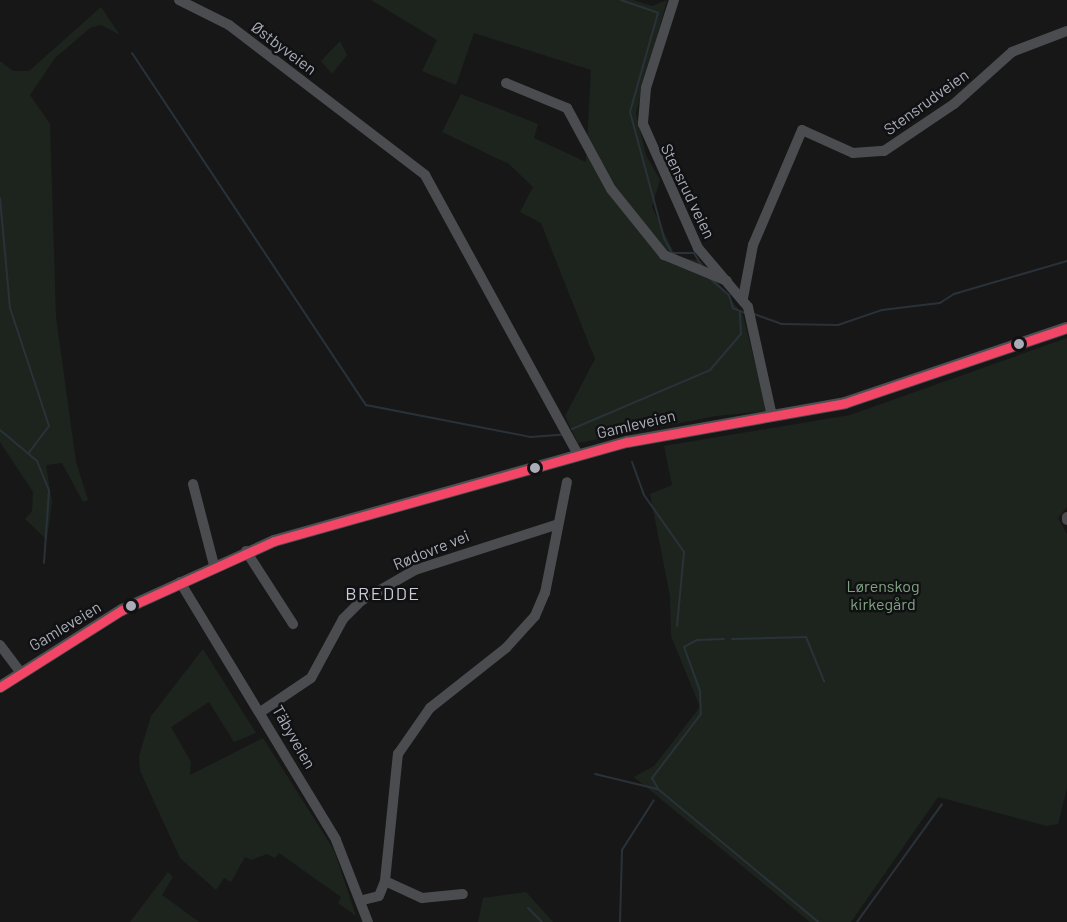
<!DOCTYPE html>
<html>
<head>
<meta charset="utf-8">
<style>
  body { margin:0 }
  #map { position:relative; width:1067px; height:922px; overflow:hidden; background:#171717; font-family:Barlow,sans-serif }
  div>[style] { position:absolute }
  [style*='--x'] { left:calc(var(--x)*1px); top:calc(var(--y)*1px); width:calc(var(--w)*1px); rotate:calc(var(--a)*1deg) }
  .green>* { inset:0; background:#1d241e }
  .stream>* { height:2px; margin:-1px; padding:0 1px; transform-origin:1px; border-radius:1px; background:#2a3239 }
  .minor>* { height:10px; margin:-5px; padding:0 5px; transform-origin:5px; border-radius:5px; background:#4b4c50 }
  .major>* { height:12px; margin:-6px; padding:0 6px; transform-origin:6px; border-radius:6px; background:#4d4f52 }
  .bus-1>* { height:9px; margin:-4.5px; padding:0 4.5px; transform-origin:4.5px; border-radius:4.5px; background:#f34667 }
  .dots>* { width:16px; height:16px; translate:-50% -50%; box-sizing:border-box; border:3px solid #111113; border-radius:50% }
  span { translate:-50% -50%; white-space:nowrap; text-align:center; line-height:1.15; -webkit-text-stroke:5px #111113; paint-order:stroke }
  .street-label { font-size:16px; color:#a8adb8 }
  .park-label { font-size:16px; color:#7fa381 }
  .neighbourhood-label { font-size:18px; color:#c9ccd4; letter-spacing:1.5px }
</style>
</head>
<body>
<div id="map">
  <div class="green">
    <i style="clip-path:polygon(371px 0,633px 0,652px 6px,667px 0,636px 113px,646px 155px,660px 180px,652px 207px,676px 257px,701px 261px,743px 315px,767px 411px,716px 416px,578px 443px,565px 416px,595px 359px,541px 223px,520px 212px,533px 187px,509px 164px,442px 132px,461px 94px,538px 124px,534px 138px,586px 162px,591px 70px,474px 33px,456px 85px,422px 71px,437px 40px)"></i>
    <i style="clip-path:polygon(101px 7px,120px 35px,101px 25px,90px 28px,55px 58px,30px 95px,50px 124px,56px 317px,76px 462px,88px 500px,83px 502px,62px 463px,46px 465px,52px 502px,47px 540px,25px 519px,32px 511px,33px 492px,0 442px,0 61px,13px 71px,29px 71px)"></i>
    <i style="clip-path:polygon(340px 41px,347px 55px,332px 74px,321px 61px)"></i>
    <i style="clip-path:polygon(1067px 338px,1067px 507px,1058px 518px,1067px 534px,1067px 788px,1058px 824px,1047px 826px,938px 797px,851px 922px,810px 922px,634px 777px,654px 766px,700px 707px,671px 636px,670px 596px,650px 494px,672px 485px,664px 446px,850px 415px)"></i>
    <i style="clip-path:polygon(203px 649px,256px 733px,234px 742px,209px 702px,171px 727px,191px 762px,190px 775px,263px 738px,334px 850px,356px 916px,338px 903px,341px 897px,279px 853px,275px 858px,267px 854px,251px 860px,245px 857px,231px 882px,224px 878px,216px 890px,180px 858px,140px 771px,139px 756px,151px 716px)"></i>
    <i style="clip-path:polygon(168px 872px,173px 877px,162px 895px,199px 922px,130px 922px)"></i>
    <i style="clip-path:polygon(526px 892px,553px 922px,478px 922px,483px 898px)"></i>
  </div>
  <div class="stream">
    <i style="--x:621;--y:0;--w:39;--a:19"></i>
    <i style="--x:658;--y:13;--w:103;--a:105.8"></i>
    <i style="--x:630;--y:112;--w:131;--a:74.9"></i>
    <i style="--x:664;--y:238;--w:17;--a:62"></i>
    <i style="--x:672;--y:253;--w:22;--a:0"></i>
    <i style="--x:694;--y:253;--w:16;--a:60"></i>
    <i style="--x:132;--y:53;--w:423;--a:56.4"></i>
    <i style="--x:366;--y:405;--w:167;--a:11"></i>
    <i style="--x:530;--y:437;--w:31;--a:-4"></i>
    <i style="--x:0;--y:198;--w:110;--a:84.8"></i>
    <i style="--x:10;--y:308;--w:124;--a:71.7"></i>
    <i style="--x:49;--y:426;--w:34;--a:127"></i>
    <i style="--x:708;--y:277;--w:28;--a:41"></i>
    <i style="--x:729;--y:295;--w:14;--a:73"></i>
    <i style="--x:733;--y:308;--w:13;--a:23"></i>
    <i style="--x:754;--y:314;--w:30;--a:20"></i>
    <i style="--x:782;--y:324;--w:56;--a:1"></i>
    <i style="--x:838;--y:325;--w:46;--a:-18.8"></i>
    <i style="--x:882;--y:310;--w:58;--a:-6.9"></i>
    <i style="--x:940;--y:303;--w:17;--a:-33"></i>
    <i style="--x:954;--y:294;--w:118;--a:-16.3"></i>
    <i style="--x:572;--y:429;--w:150;--a:-23.1"></i>
    <i style="--x:710;--y:370;--w:48;--a:-49.3"></i>
    <i style="--x:741;--y:334;--w:21;--a:-93"></i>
    <i style="--x:0;--y:430;--w:48;--a:40"></i>
    <i style="--x:37;--y:461;--w:31;--a:68"></i>
    <i style="--x:49;--y:490;--w:73;--a:93.9"></i>
    <i style="--x:632;--y:462;--w:35;--a:70"></i>
    <i style="--x:644;--y:495;--w:70;--a:54.9"></i>
    <i style="--x:684;--y:552;--w:74;--a:95.4"></i>
    <i style="--x:724;--y:639;--w:27;--a:178"></i>
    <i style="--x:697;--y:640;--w:15;--a:152"></i>
    <i style="--x:684;--y:647;--w:47;--a:70"></i>
    <i style="--x:700;--y:691;--w:23;--a:88"></i>
    <i style="--x:701;--y:714;--w:81;--a:127.4"></i>
    <i style="--x:652;--y:778;--w:13;--a:61"></i>
    <i style="--x:658;--y:789;--w:208;--a:39.7"></i>
    <i style="--x:732;--y:639;--w:74;--a:-1.5"></i>
    <i style="--x:806;--y:637;--w:48;--a:67.8"></i>
    <i style="--x:595;--y:774;--w:64;--a:13.6"></i>
    <i style="--x:528;--y:908;--w:20;--a:45"></i>
    <i style="--x:620;--y:922;--w:72;--a:-88.4"></i>
    <i style="--x:622;--y:850;--w:59;--a:-57.4"></i>
    <i style="--x:857;--y:922;--w:145;--a:-54.2"></i>
  </div>
  <div class="minor">
    <i style="--x:179;--y:0;--w:56;--a:26.6"></i>
    <i style="--x:229;--y:25;--w:247;--a:37.4"></i>
    <i style="--x:425;--y:175;--w:319;--a:61.3"></i>
    <i style="--x:674;--y:0;--w:92;--a:107.7"></i>
    <i style="--x:646;--y:88;--w:36;--a:95"></i>
    <i style="--x:643;--y:124;--w:136;--a:66.1"></i>
    <i style="--x:698;--y:248;--w:77;--a:49.7"></i>
    <i style="--x:748;--y:307;--w:112;--a:77.6"></i>
    <i style="--x:506;--y:83;--w:66;--a:22.3"></i>
    <i style="--x:567;--y:108;--w:92;--a:61.5"></i>
    <i style="--x:611;--y:189;--w:85;--a:51.2"></i>
    <i style="--x:664;--y:255;--w:68;--a:22.4"></i>
    <i style="--x:743;--y:298;--w:54;--a:-79.3"></i>
    <i style="--x:753;--y:245;--w:125;--a:-66.9"></i>
    <i style="--x:802;--y:130;--w:56;--a:24.3"></i>
    <i style="--x:853;--y:153;--w:31;--a:-4"></i>
    <i style="--x:884;--y:151;--w:84;--a:-33.9"></i>
    <i style="--x:954;--y:104;--w:78;--a:-41.9"></i>
    <i style="--x:1012;--y:52;--w:59;--a:-20.9"></i>
    <i style="--x:193;--y:484;--w:84;--a:75.5"></i>
    <i style="--x:1067;--y:517;--w:3;--a:90"></i>
    <i style="--x:246;--y:551;--w:87;--a:57.2"></i>
    <i style="--x:180;--y:582;--w:301;--a:58.8"></i>
    <i style="--x:336;--y:840;--w:88;--a:68.7"></i>
    <i style="--x:0;--y:645;--w:35;--a:53"></i>
    <i style="--x:262;--y:711;--w:59;--a:-34"></i>
    <i style="--x:311;--y:678;--w:67;--a:-61.5"></i>
    <i style="--x:343;--y:619;--w:25;--a:-45"></i>
    <i style="--x:361;--y:601;--w:62;--a:-29.9"></i>
    <i style="--x:415;--y:570;--w:150;--a:-17.8"></i>
    <i style="--x:385;--y:881;--w:41;--a:24.7"></i>
    <i style="--x:422;--y:898;--w:41;--a:-5.6"></i>
    <i style="--x:363;--y:900;--w:16;--a:-14"></i>
    <i style="--x:379;--y:896;--w:16;--a:-68"></i>
    <i style="--x:385;--y:881;--w:128;--a:-84.2"></i>
    <i style="--x:398;--y:754;--w:56;--a:-55.2"></i>
    <i style="--x:430;--y:708;--w:97;--a:-38.3"></i>
    <i style="--x:506;--y:648;--w:43;--a:-47.8"></i>
    <i style="--x:535;--y:616;--w:25;--a:-67"></i>
    <i style="--x:545;--y:593;--w:113;--a:-78.8"></i>
  </div>
  <div class="major">
    <i style="--x:0;--y:687;--w:144;--a:-32.3"></i>
    <i style="--x:122;--y:610;--w:167;--a:-24.4"></i>
    <i style="--x:274;--y:541;--w:367;--a:-15.7"></i>
    <i style="--x:627;--y:442;--w:221;--a:-10.1"></i>
    <i style="--x:845;--y:403;--w:234;--a:-18.7"></i>
  </div>
  <div class="bus-1">
    <i style="--x:0;--y:687;--w:144;--a:-32.3"></i>
    <i style="--x:122;--y:610;--w:167;--a:-24.4"></i>
    <i style="--x:274;--y:541;--w:367;--a:-15.7"></i>
    <i style="--x:627;--y:442;--w:221;--a:-10.1"></i>
    <i style="--x:845;--y:403;--w:234;--a:-18.7"></i>
  </div>
  <div class="dots">
    <i style="left:1019px;top:344px;background:#a8adb8"></i>
    <i style="left:535px;top:468px;background:#a8adb8"></i>
    <i style="left:131px;top:606px;background:#a8adb8"></i>
  </div>
  <div class="street-label">
    <span style="left:284px;top:48px;rotate:37deg">Østbyveien</span>
    <span style="left:926px;top:102px;rotate:-36deg">Stensrudveien</span>
    <span style="left:688px;top:191px;rotate:64deg">Stensrud veien</span>
    <span style="left:636px;top:424px;rotate:-13deg">Gamleveien</span>
    <span style="left:431px;top:550px;rotate:-22deg">Rødovre vei</span>
    <span style="left:65px;top:626px;rotate:-31deg">Gamleveien</span>
    <span style="left:294px;top:737px;rotate:60deg">Täbyveien</span>
  </div>
  <div class="park-label">
    <span style="left:883px;top:595px">Lørenskog<br>kirkegård</span>
  </div>
  <div class="neighbourhood-label">
    <span style="left:383px;top:593px">BREDDE</span>
  </div>
</div>
</body>
</html>
